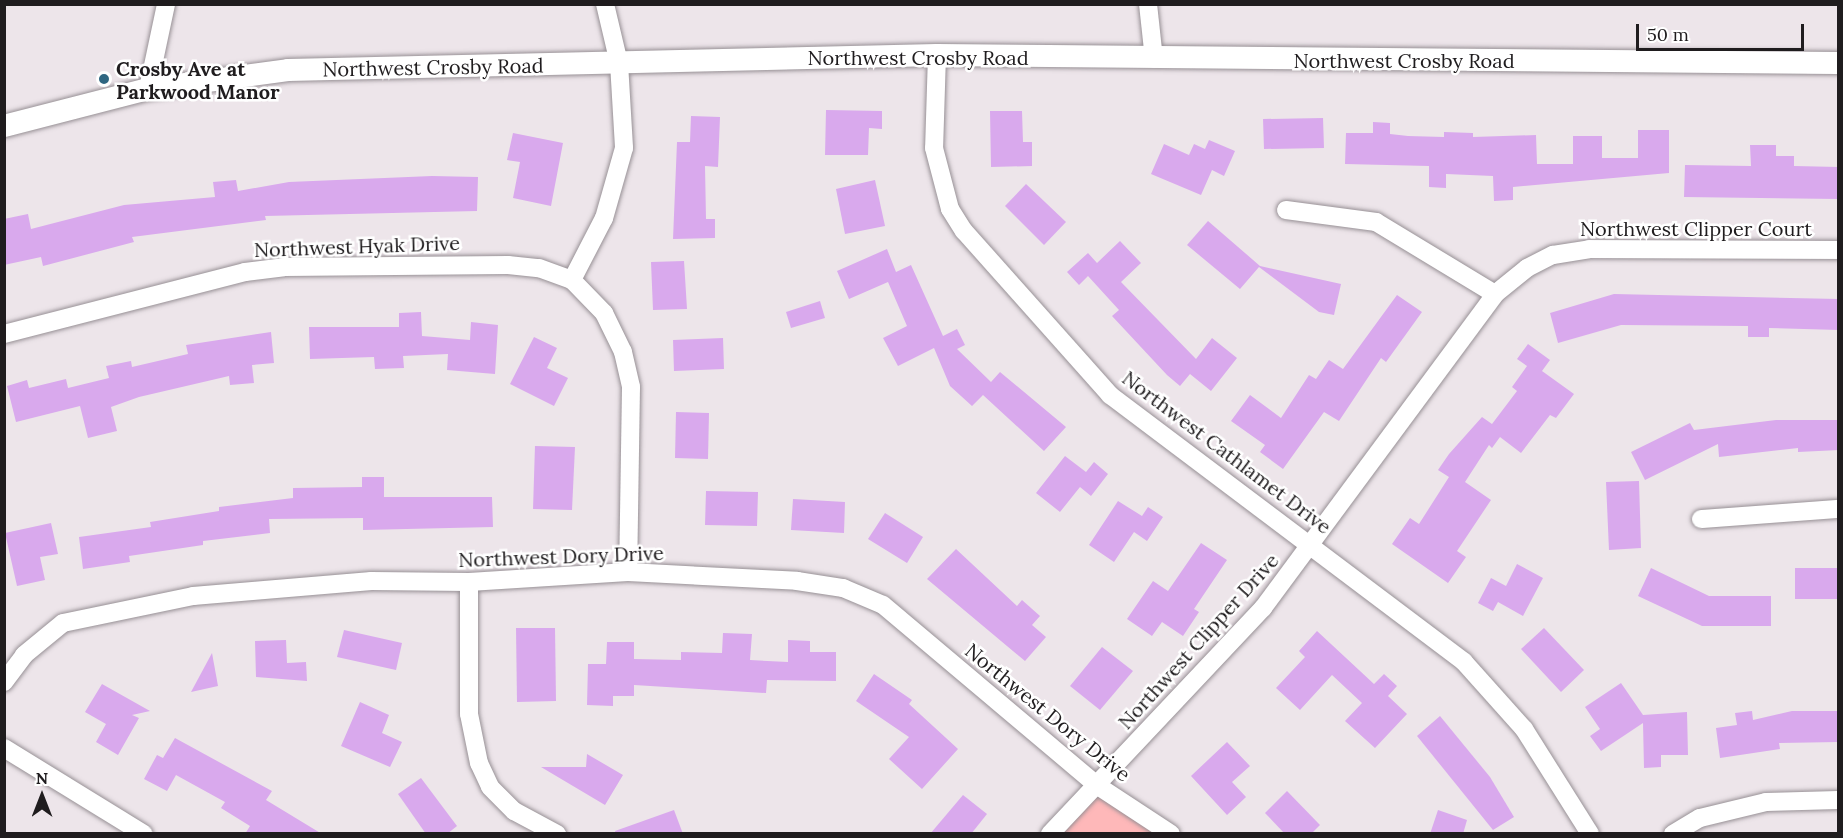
<!DOCTYPE html>
<html>
<head>
<meta charset="utf-8">
<style>
  body { margin:0 }
  #map { position:relative; width:1843px; height:838px; overflow:hidden; background:#ede5ea; font-family:Lora,serif }
  div>[style] { position:absolute }
  [style*='--x'] { left:calc(var(--x)*1px); top:calc(var(--y)*1px); width:calc(var(--w)*1px); rotate:calc(var(--a)*1deg) }
  .green>* { inset:0; background:#feb8b9 }
  .building>* { inset:0; background:#d9a9ed }
  .roads { filter:drop-shadow(0 0 2px #979095) drop-shadow(0 0 2px #979095) }
  .minor>* { height:18px; margin:-9px; padding:0 9px; transform-origin:9px; border-radius:9px; background:#fff }
  .tertiary>* { height:22px; margin:-11px; padding:0 11px; transform-origin:11px; border-radius:11px; background:#fff }
  .dots>* { width:16px; height:16px; translate:-50% -50%; box-sizing:border-box; border:3px solid #fff; border-radius:50% }
  span { translate:-50% -50%; white-space:nowrap; text-align:center; line-height:1.15; -webkit-text-stroke:5px #fff; paint-order:stroke }
  .street-label { font-size:20px; color:#1f1c1e }
  .poi-label { font-size:20px; color:#1f1c1e; font-weight:700 }
  .left { translate:0 -50%; text-align:left }
  .frame { position:absolute; inset:0; border:6px solid #1f1c1e; pointer-events:none }
  .north { position:absolute; left:12px; top:766px; width:60px; height:60px; -webkit-text-stroke:4px #fff; paint-order:stroke; rotate:0deg; font-size:16px; font-weight:700; line-height:24px; text-align:center; color:#1f1c1e }
  .north::after { content:''; display:block; margin:auto; width:21px; height:27px; background:#1f1c1e; clip-path:polygon(50% 0,100% 100%,50% 72%,0 100%) }
  .scale { position:absolute; left:1636px; top:24px; width:168px; height:27px; box-sizing:border-box; border:3px solid #1f1c1e; border-top:0; padding-left:8px; font-size:18px; line-height:21px; white-space:nowrap; color:#1f1c1e; -webkit-text-stroke:4px #fff; paint-order:stroke }
</style>
</head>
<body>
<div id="map">
  <div class="green">
    <i style="clip-path:polygon(1098px 786px,1171px 834px,1050px 834px)"></i>
  </div>
  <div class="building">
    <i style="clip-path:polygon(826px 110px,882px 111px,882px 129px,869px 128px,868px 155px,825px 155px)"></i>
    <i style="clip-path:polygon(990px 111px,1022px 111px,1023px 142px,1032px 142px,1032px 166px,991px 167px)"></i>
    <i style="clip-path:polygon(691px 116px,720px 117px,718px 167px,705px 166px,706px 219px,715px 219px,715px 238px,673px 239px,677px 142px,690px 142px)"></i>
    <i style="clip-path:polygon(1323px 118px,1324px 148px,1264px 149px,1263px 119px)"></i>
    <i style="clip-path:polygon(1373px 122px,1390px 123px,1390px 134px,1408px 136px,1444px 137px,1444px 132px,1473px 133px,1473px 137px,1536px 135px,1537px 164px,1573px 164px,1573px 136px,1602px 136px,1602px 158px,1638px 158px,1638px 130px,1669px 130px,1669px 173px,1513px 187px,1513px 200px,1494px 201px,1493px 176px,1446px 174px,1446px 188px,1429px 187px,1429px 166px,1345px 164px,1346px 133px,1373px 133px)"></i>
    <i style="clip-path:polygon(513px 133px,563px 143px,551px 206px,513px 198px,520px 162px,507px 160px)"></i>
    <i style="clip-path:polygon(1209px 140px,1235px 151px,1224px 176px,1212px 170px,1201px 195px,1151px 174px,1164px 144px,1189px 155px,1194px 144px,1205px 149px)"></i>
    <i style="clip-path:polygon(1750px 145px,1776px 145px,1776px 156px,1794px 156px,1794px 166px,1839px 167px,1839px 199px,1684px 197px,1685px 165px,1751px 166px)"></i>
    <i style="clip-path:polygon(432px 176px,478px 177px,477px 211px,265px 216px,266px 220px,132px 237px,134px 242px,43px 266px,41px 257px,4px 265px,4px 219px,28px 214px,31px 229px,124px 205px,215px 197px,213px 182px,236px 180px,238px 191px,289px 182px)"></i>
    <i style="clip-path:polygon(875px 180px,885px 226px,845px 234px,836px 189px)"></i>
    <i style="clip-path:polygon(1026px 184px,1066px 222px,1044px 245px,1005px 206px)"></i>
    <i style="clip-path:polygon(1208px 221px,1260px 266px,1341px 284px,1334px 315px,1319px 312px,1259px 267px,1240px 289px,1187px 245px)"></i>
    <i style="clip-path:polygon(1120px 241px,1141px 263px,1121px 282px,1196px 359px,1212px 338px,1237px 358px,1211px 391px,1190px 374px,1180px 386px,1167px 375px,1112px 316px,1119px 310px,1088px 276px,1079px 285px,1067px 272px,1088px 253px,1097px 263px)"></i>
    <i style="clip-path:polygon(887px 249px,896px 272px,911px 265px,943px 336px,957px 329px,965px 345px,957px 349px,991px 382px,1000px 372px,1066px 427px,1044px 451px,983px 395px,972px 406px,950px 386px,934px 348px,898px 366px,883px 338px,907px 326px,888px 282px,849px 299px,837px 271px)"></i>
    <i style="clip-path:polygon(684px 261px,687px 309px,653px 310px,651px 262px)"></i>
    <i style="clip-path:polygon(1614px 294px,1839px 299px,1839px 330px,1769px 328px,1769px 337px,1748px 337px,1748px 326px,1621px 325px,1558px 343px,1550px 313px)"></i>
    <i style="clip-path:polygon(1397px 295px,1422px 312px,1386px 362px,1381px 358px,1339px 421px,1324px 412px,1283px 469px,1260px 452px,1265px 445px,1231px 421px,1250px 395px,1281px 418px,1309px 375px,1316px 379px,1329px 360px,1343px 369px)"></i>
    <i style="clip-path:polygon(820px 301px,825px 318px,791px 328px,786px 312px)"></i>
    <i style="clip-path:polygon(421px 312px,422px 336px,470px 340px,471px 322px,498px 325px,495px 374px,447px 370px,448px 354px,403px 356px,404px 368px,375px 369px,374px 357px,310px 359px,309px 327px,399px 327px,399px 313px)"></i>
    <i style="clip-path:polygon(271px 332px,274px 363px,252px 365px,254px 383px,230px 385px,229px 376px,139px 397px,111px 407px,117px 431px,88px 438px,80px 406px,16px 422px,7px 386px,27px 380px,29px 388px,66px 379px,68px 388px,109px 378px,106px 366px,131px 361px,132px 367px,188px 354px,186px 345px)"></i>
    <i style="clip-path:polygon(534px 337px,557px 348px,547px 368px,568px 378px,554px 406px,510px 384px)"></i>
    <i style="clip-path:polygon(723px 338px,724px 369px,674px 371px,673px 340px)"></i>
    <i style="clip-path:polygon(1528px 344px,1550px 360px,1542px 371px,1574px 394px,1556px 418px,1550px 415px,1521px 453px,1500px 437px,1492px 448px,1489px 445px,1465px 482px,1491px 500px,1457px 551px,1466px 557px,1448px 583px,1392px 544px,1410px 518px,1419px 524px,1449px 477px,1438px 470px,1449px 454px,1482px 417px,1492px 424px,1517px 391px,1512px 387px,1527px 366px,1517px 359px)"></i>
    <i style="clip-path:polygon(676px 412px,709px 413px,708px 459px,675px 458px)"></i>
    <i style="clip-path:polygon(1776px 420px,1839px 420px,1839px 450px,1798px 452px,1798px 448px,1719px 457px,1718px 444px,1645px 480px,1631px 452px,1690px 423px,1694px 430px)"></i>
    <i style="clip-path:polygon(535px 446px,575px 447px,572px 510px,533px 509px)"></i>
    <i style="clip-path:polygon(1065px 456px,1086px 472px,1094px 462px,1108px 474px,1091px 496px,1080px 487px,1060px 512px,1036px 493px)"></i>
    <i style="clip-path:polygon(362px 477px,384px 477px,384px 497px,492px 497px,493px 527px,363px 530px,363px 518px,269px 519px,270px 533px,203px 541px,203px 545px,129px 556px,130px 562px,83px 569px,79px 537px,151px 527px,150px 522px,219px 511px,219px 507px,293px 498px,293px 488px,362px 487px)"></i>
    <i style="clip-path:polygon(1639px 481px,1641px 548px,1609px 550px,1606px 482px)"></i>
    <i style="clip-path:polygon(706px 491px,758px 492px,757px 526px,705px 525px)"></i>
    <i style="clip-path:polygon(793px 499px,845px 502px,844px 533px,791px 530px)"></i>
    <i style="clip-path:polygon(1118px 501px,1142px 516px,1148px 507px,1163px 517px,1147px 541px,1134px 532px,1114px 562px,1089px 545px)"></i>
    <i style="clip-path:polygon(885px 513px,923px 537px,907px 563px,868px 539px)"></i>
    <i style="clip-path:polygon(51px 523px,58px 554px,40px 557px,45px 580px,17px 586px,5px 533px)"></i>
    <i style="clip-path:polygon(1201px 543px,1227px 560px,1194px 609px,1199px 612px,1183px 636px,1162px 622px,1152px 636px,1127px 619px,1153px 581px,1168px 591px)"></i>
    <i style="clip-path:polygon(956px 549px,1017px 606px,1022px 600px,1040px 616px,1032px 625px,1046px 637px,1025px 661px,927px 579px)"></i>
    <i style="clip-path:polygon(1517px 564px,1543px 578px,1523px 616px,1498px 602px,1493px 611px,1478px 603px,1491px 578px,1506px 586px)"></i>
    <i style="clip-path:polygon(1651px 568px,1709px 596px,1771px 596px,1771px 626px,1702px 626px,1638px 596px)"></i>
    <i style="clip-path:polygon(1795px 568px,1839px 568px,1839px 599px,1795px 599px)"></i>
    <i style="clip-path:polygon(516px 628px,555px 628px,556px 701px,517px 702px)"></i>
    <i style="clip-path:polygon(1544px 628px,1584px 670px,1561px 692px,1521px 649px)"></i>
    <i style="clip-path:polygon(344px 630px,402px 643px,396px 670px,337px 657px)"></i>
    <i style="clip-path:polygon(1317px 631px,1374px 684px,1384px 674px,1397px 686px,1388px 696px,1407px 714px,1375px 748px,1345px 721px,1362px 703px,1332px 675px,1300px 710px,1276px 688px,1305px 657px,1299px 651px)"></i>
    <i style="clip-path:polygon(723px 633px,752px 634px,750px 660px,788px 662px,788px 640px,810px 641px,810px 652px,836px 652px,836px 681px,767px 680px,766px 693px,634px 685px,634px 696px,613px 696px,613px 706px,587px 705px,588px 664px,606px 664px,607px 642px,634px 642px,634px 659px,681px 660px,681px 652px,722px 653px)"></i>
    <i style="clip-path:polygon(286px 640px,287px 663px,306px 662px,307px 681px,256px 677px,255px 641px)"></i>
    <i style="clip-path:polygon(1102px 647px,1133px 671px,1100px 710px,1070px 686px)"></i>
    <i style="clip-path:polygon(212px 653px,218px 686px,191px 692px)"></i>
    <i style="clip-path:polygon(874px 674px,912px 700px,909px 704px,958px 749px,922px 789px,889px 759px,909px 737px,856px 701px)"></i>
    <i style="clip-path:polygon(1621px 683px,1643px 715px,1687px 712px,1688px 755px,1661px 755px,1661px 767px,1644px 768px,1643px 723px,1601px 751px,1590px 736px,1600px 729px,1585px 707px)"></i>
    <i style="clip-path:polygon(102px 684px,150px 711px,132px 715px,139px 718px,118px 755px,96px 742px,106px 724px,85px 712px)"></i>
    <i style="clip-path:polygon(360px 702px,389px 715px,382px 733px,402px 742px,390px 767px,341px 746px)"></i>
    <i style="clip-path:polygon(1752px 711px,1753px 720px,1792px 711px,1839px 711px,1839px 742px,1779px 743px,1780px 749px,1720px 758px,1716px 728px,1737px 725px,1735px 713px)"></i>
    <i style="clip-path:polygon(1440px 716px,1490px 777px,1514px 817px,1493px 830px,1417px 736px)"></i>
    <i style="clip-path:polygon(175px 738px,272px 791px,266px 800px,322px 834px,245px 834px,250px 826px,221px 808px,225px 802px,176px 775px,167px 791px,144px 779px,157px 755px,163px 758px)"></i>
    <i style="clip-path:polygon(1227px 742px,1250px 766px,1232px 782px,1246px 797px,1227px 815px,1191px 776px)"></i>
    <i style="clip-path:polygon(587px 754px,623px 775px,605px 805px,541px 767px,586px 767px)"></i>
    <i style="clip-path:polygon(421px 778px,457px 826px,447px 834px,426px 834px,398px 794px)"></i>
    <i style="clip-path:polygon(1287px 791px,1320px 825px,1311px 834px,1285px 834px,1265px 813px)"></i>
    <i style="clip-path:polygon(963px 795px,987px 814px,971px 834px,930px 834px)"></i>
    <i style="clip-path:polygon(674px 810px,683px 834px,616px 834px,615px 831px)"></i>
    <i style="clip-path:polygon(1438px 810px,1467px 820px,1463px 834px,1430px 834px)"></i>
  </div>
  <div class="roads">
    <div class="minor">
      <i style="--x:605;--y:4;--w:61;--a:76.7"></i>
      <i style="--x:619;--y:63;--w:85;--a:86.6"></i>
      <i style="--x:624;--y:148;--w:73;--a:105.9"></i>
      <i style="--x:604;--y:218;--w:70;--a:117.3"></i>
      <i style="--x:572;--y:280;--w:46;--a:45.9"></i>
      <i style="--x:604;--y:313;--w:43;--a:64"></i>
      <i style="--x:623;--y:352;--w:36;--a:77"></i>
      <i style="--x:631;--y:387;--w:185;--a:90.9"></i>
      <i style="--x:1148;--y:4;--w:55;--a:83.8"></i>
      <i style="--x:937;--y:55;--w:93;--a:91.8"></i>
      <i style="--x:934;--y:148;--w:63;--a:75.3"></i>
      <i style="--x:950;--y:209;--w:26;--a:58"></i>
      <i style="--x:964;--y:231;--w:220;--a:48.3"></i>
      <i style="--x:1110;--y:395;--w:443;--a:37"></i>
      <i style="--x:1464;--y:662;--w:90;--a:48.2"></i>
      <i style="--x:1524;--y:729;--w:124;--a:57.8"></i>
      <i style="--x:148;--y:89;--w:87;--a:-78"></i>
      <i style="--x:1286;--y:210;--w:91;--a:7.6"></i>
      <i style="--x:1376;--y:222;--w:139;--a:31.2"></i>
      <i style="--x:4;--y:334;--w:249;--a:-14.4"></i>
      <i style="--x:245;--y:272;--w:39;--a:-7"></i>
      <i style="--x:284;--y:267;--w:224;--a:-0.5"></i>
      <i style="--x:508;--y:265;--w:31;--a:6"></i>
      <i style="--x:539;--y:268;--w:35;--a:20"></i>
      <i style="--x:1701;--y:519;--w:137;--a:-4.2"></i>
      <i style="--x:469;--y:582;--w:132;--a:90"></i>
      <i style="--x:469;--y:714;--w:50;--a:78.5"></i>
      <i style="--x:479;--y:763;--w:26;--a:65"></i>
      <i style="--x:490;--y:787;--w:34;--a:45"></i>
      <i style="--x:514;--y:811;--w:49;--a:28.1"></i>
      <i style="--x:4;--y:682;--w:34;--a:-53"></i>
      <i style="--x:24;--y:655;--w:50;--a:-39.4"></i>
      <i style="--x:63;--y:623;--w:133;--a:-11.7"></i>
      <i style="--x:193;--y:596;--w:179;--a:-4.8"></i>
      <i style="--x:371;--y:581;--w:98;--a:0.6"></i>
      <i style="--x:469;--y:582;--w:159;--a:-3.6"></i>
      <i style="--x:628;--y:572;--w:169;--a:3"></i>
      <i style="--x:797;--y:581;--w:47;--a:8.7"></i>
      <i style="--x:843;--y:588;--w:43;--a:23"></i>
      <i style="--x:883;--y:605;--w:281;--a:40.1"></i>
      <i style="--x:1098;--y:786;--w:87;--a:33.3"></i>
      <i style="--x:4;--y:748;--w:164;--a:31.6"></i>
      <i style="--x:1050;--y:834;--w:311;--a:-46.7"></i>
      <i style="--x:1263;--y:608;--w:390;--a:-53.5"></i>
      <i style="--x:1495;--y:294;--w:41;--a:-39.1"></i>
      <i style="--x:1527;--y:268;--w:29;--a:-27"></i>
      <i style="--x:1553;--y:255;--w:36;--a:-9"></i>
      <i style="--x:1589;--y:249;--w:249;--a:0.2"></i>
      <i style="--x:1673;--y:834;--w:31;--a:-31"></i>
      <i style="--x:1700;--y:818;--w:68;--a:-13.6"></i>
      <i style="--x:1766;--y:802;--w:72;--a:-1.6"></i>
    </div>
    <div class="tertiary">
      <i style="--x:4;--y:126;--w:149;--a:-14.4"></i>
      <i style="--x:148;--y:89;--w:141;--a:-7.7"></i>
      <i style="--x:288;--y:70;--w:649;--a:-1.32"></i>
      <i style="--x:937;--y:55;--w:901;--a:0.51"></i>
    </div>
  </div>
  <div class="dots">
    <i style="left:104px;top:79px;background:#2f6681"></i>
  </div>
  <div class="street-label">
    <span style="left:918px;top:57px">Northwest Crosby Road</span>
    <span style="left:1404px;top:60px">Northwest Crosby Road</span>
    <span style="left:433px;top:67px;rotate:-1deg">Northwest Crosby Road</span>
    <span style="left:1696px;top:228px">Northwest Clipper Court</span>
    <span style="left:357px;top:246px;rotate:-2deg">Northwest Hyak Drive</span>
    <span style="left:1227px;top:452px;rotate:37deg">Northwest Cathlamet Drive</span>
    <span style="left:561px;top:556px;rotate:-2deg">Northwest Dory Drive</span>
    <span style="left:1198px;top:641px;rotate:-48deg">Northwest Clipper Drive</span>
    <span style="left:1048px;top:712px;rotate:39deg">Northwest Dory Drive</span>
  </div>
  <div class="poi-label">
    <span class="left" style="left:116px;top:80px">Crosby Ave at<br>Parkwood Manor</span>
  </div>
  <div class="frame"></div>
  <div class="north">N</div>
  <div class="scale">50 m</div>
</div>
</body>
</html>
